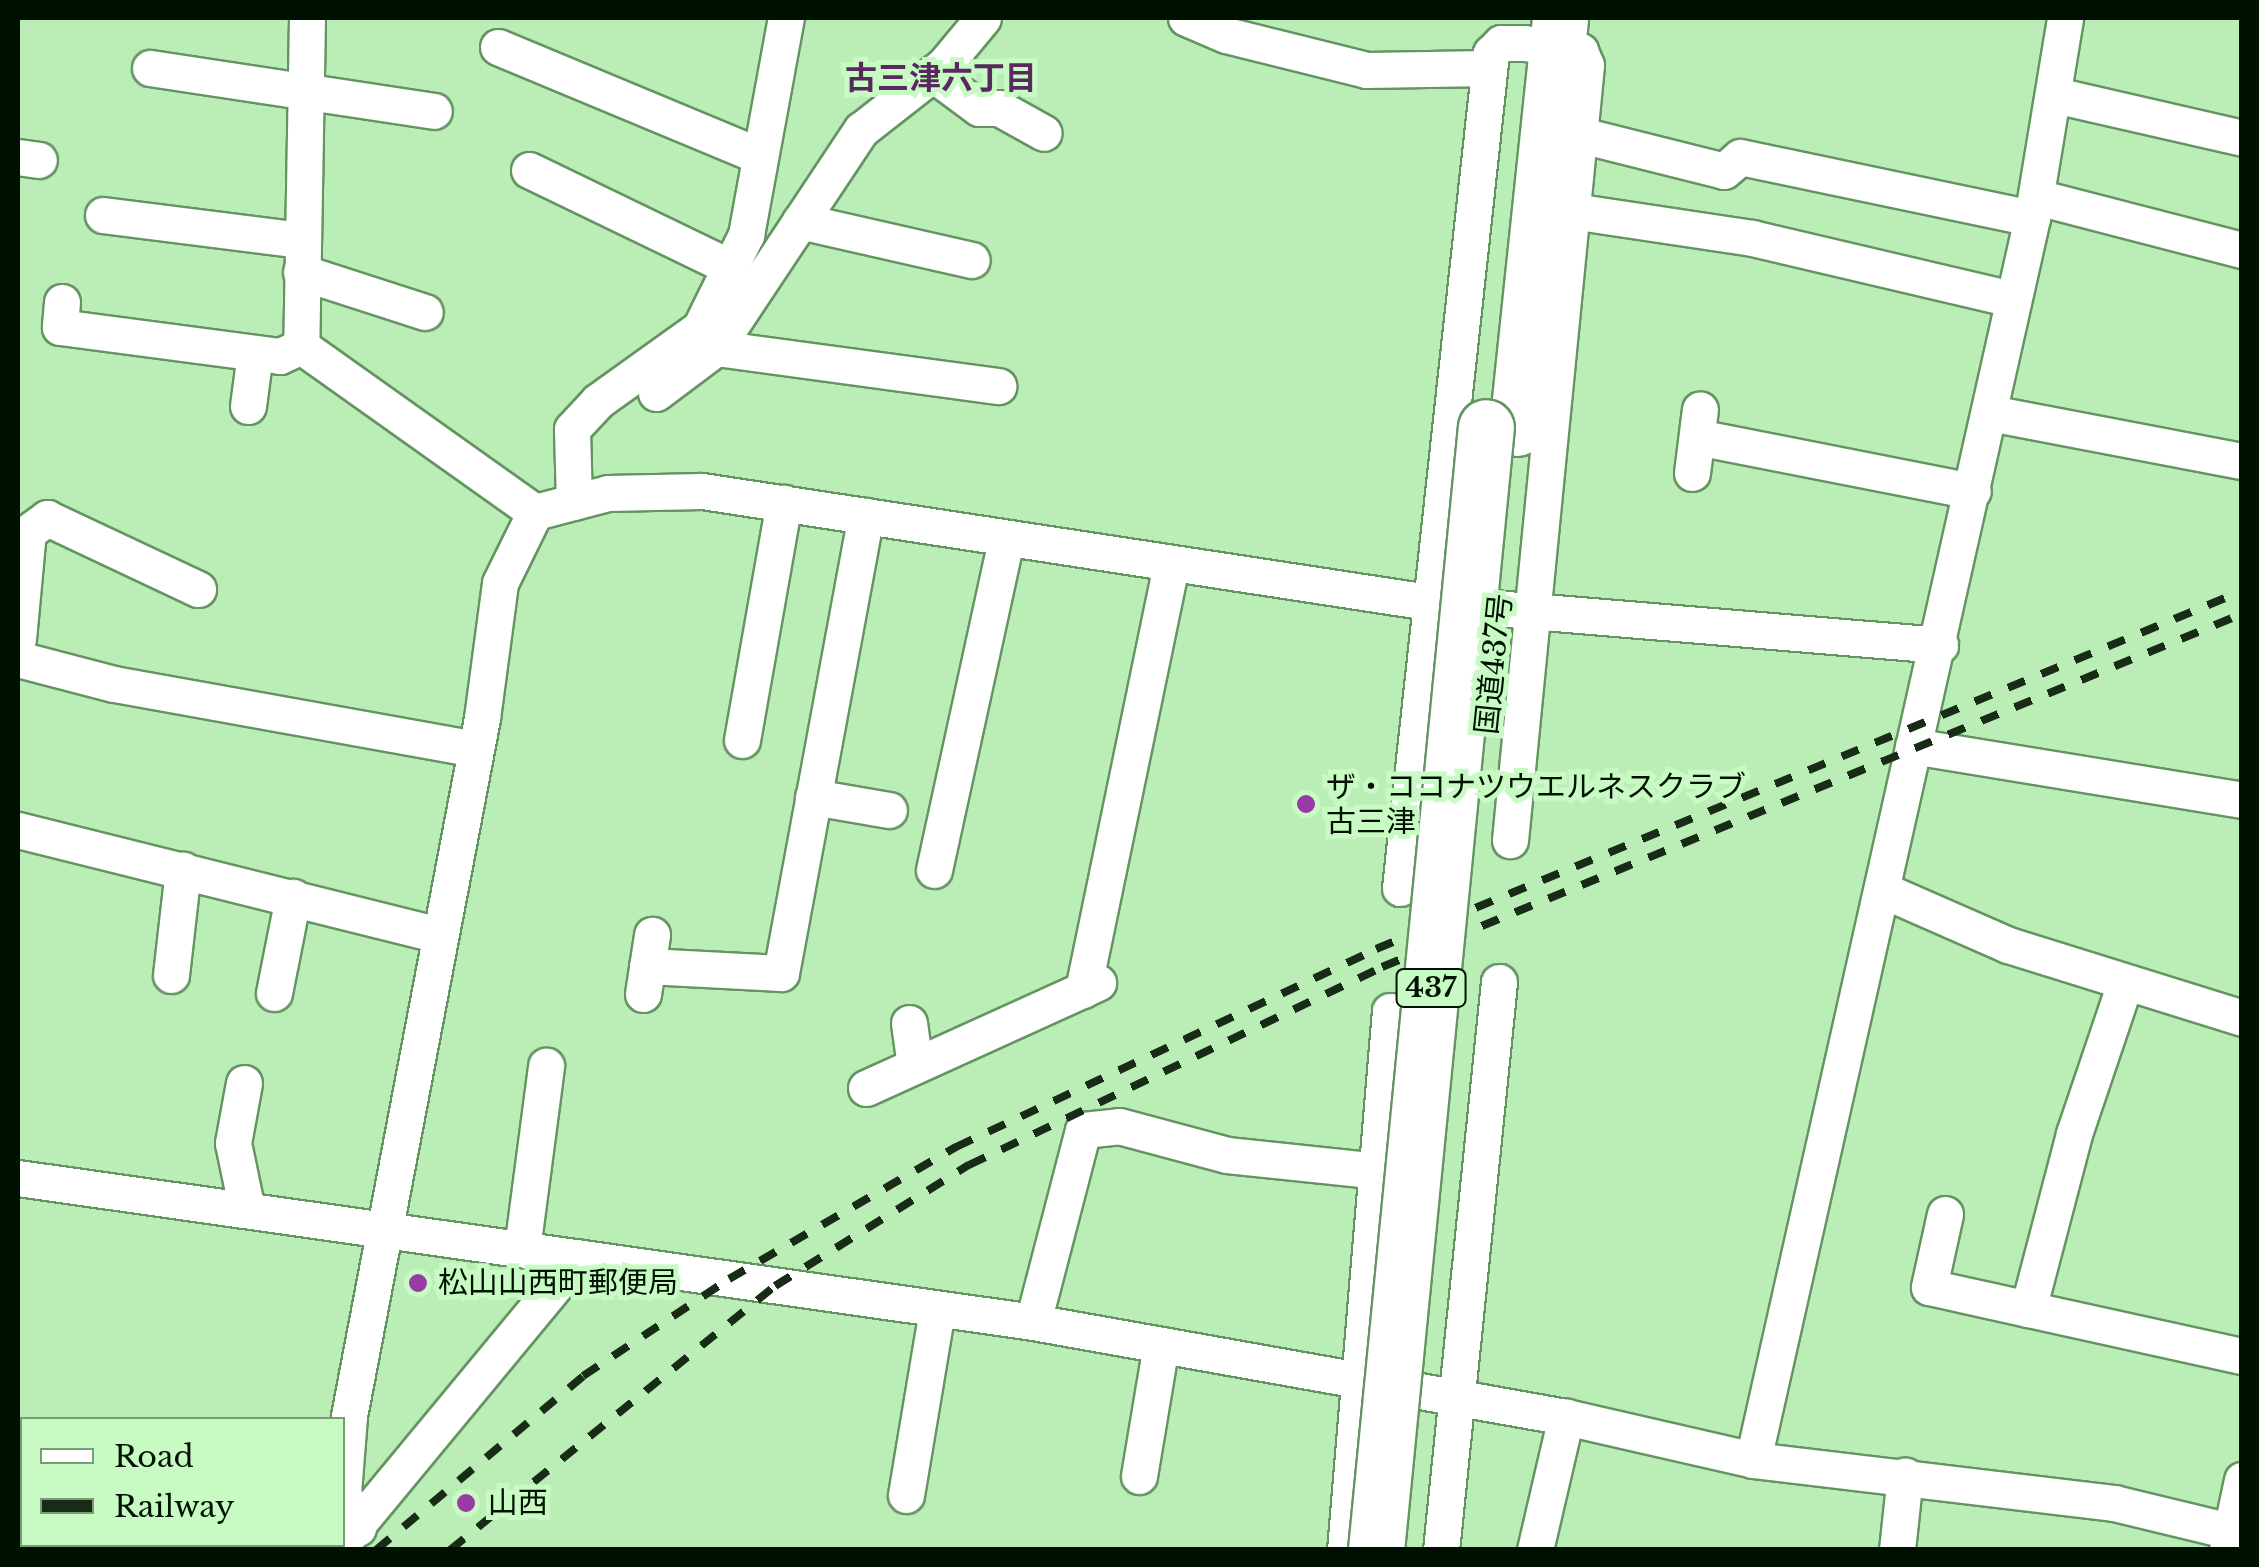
<!DOCTYPE html>
<meta charset="utf-8">
<style>
body{margin:0}
#map{position:relative;width:2259px;height:1567px;overflow:hidden;background:#bbeeb7;font-family:"Libre Baskerville","Noto Sans JP",serif}
div>[style]{position:absolute}
.roads{filter:drop-shadow(2px 0 #649461) drop-shadow(-2px 0 #649461) drop-shadow(0 2px #649461) drop-shadow(0 -2px #649461)}
.minor>*{height:35px;margin:-17.5px;padding:0 17.5px;transform-origin:17.5px;border-radius:17.5px;background:#fff}
.trunk>*{height:55px;margin:-27.5px;padding:0 27.5px;transform-origin:27.5px;border-radius:27.5px;background:#fff}
.rail>*{height:8px;margin-top:-4px;transform-origin:0;background:repeating-linear-gradient(90deg,#172b16 0 18px,transparent 0 36px)}
.bridges{filter:drop-shadow(2px 0 #649461) drop-shadow(-2px 0 #649461) drop-shadow(0 2px #649461) drop-shadow(0 -2px #649461)}
.trunk-bridge>*{height:55px;margin:-27.5px;padding:0 27.5px;transform-origin:27.5px;border-radius:27.5px;background:#fff}
.dots>*{width:28px;height:28px;translate:-50% -50%;box-sizing:border-box;border:5px solid #c8fbc4;border-radius:50%}
span{translate:-50% -50%;white-space:nowrap;text-align:center;line-height:1.15;-webkit-text-stroke:10px #c8fbc4;paint-order:stroke}
.shield-label span{padding:2px 8px;background:#c8fbc4;border:2px solid;border-radius:8px;-webkit-text-stroke-width:0}
.shield-label{font-size:28px;color:#011101;font-weight:700}
.street-label{font-size:30px;color:#011101}
.poi-label{font-size:30px;color:#011101}
.left{translate:0 -50%;text-align:left}
.neighbourhood-label{font-size:32px;color:#57295d;font-weight:700}
.frame{position:absolute;inset:0;border:20px solid #011101;pointer-events:none}
.legend{position:absolute;left:20px;top:1417px;width:325px;height:130px;box-sizing:border-box;background:#c8fbc4;border:2px solid #789d76;margin:0;padding:12px 18px;list-style:none;font-size:30px;color:#011101}
.legend li{display:flex;align-items:center;gap:20px;height:50px}
.legend b{width:50px;border:2px solid #789d76}
</style>
<div id="map">
<div class="roads">
<div class="minor">
<i style="left:307px;top:18px;width:328px;rotate:91deg"></i>
<i style="left:301px;top:346px;width:287px;rotate:35.4deg"></i>
<i style="left:1186px;top:18px;width:43px;rotate:23deg"></i>
<i style="left:1226px;top:35px;width:144px;rotate:14deg"></i>
<i style="left:1366px;top:70px;width:123px;rotate:-0.9deg"></i>
<i style="left:498px;top:47px;width:281px;rotate:22.6deg"></i>
<i style="left:150px;top:68px;width:287px;rotate:8.6deg"></i>
<i style="left:933px;top:74px;width:57px;rotate:36.5deg"></i>
<i style="left:979px;top:108px;width:20px"></i>
<i style="left:999px;top:108px;width:51px;rotate:29.1deg"></i>
<i style="left:2055px;top:95px;width:192px;rotate:12.9deg"></i>
<i style="left:1581px;top:135px;width:147px;rotate:14.1deg"></i>
<i style="left:1724px;top:171px;width:21px;rotate:-41deg"></i>
<i style="left:1740px;top:157px;width:298px;rotate:11.8deg"></i>
<i style="left:18px;top:157px;width:21px;rotate:8deg"></i>
<i style="left:529px;top:170px;width:223px;rotate:25.8deg"></i>
<i style="left:2037px;top:197px;width:212px;rotate:14.5deg"></i>
<i style="left:1572px;top:211px;width:182px;rotate:8.5deg"></i>
<i style="left:1752px;top:238px;width:268px;rotate:13.2deg"></i>
<i style="left:103px;top:215px;width:201px;rotate:7.2deg"></i>
<i style="left:800px;top:221px;width:176px;rotate:12.8deg"></i>
<i style="left:301px;top:272px;width:130px;rotate:17.9deg"></i>
<i style="left:62px;top:302px;width:25px;rotate:95deg"></i>
<i style="left:60px;top:327px;width:222px;rotate:7.5deg"></i>
<i style="left:280px;top:356px;width:23px;rotate:-25deg"></i>
<i style="left:716px;top:348px;width:285px;rotate:7.7deg"></i>
<i style="left:656px;top:393px;width:75px;rotate:-36.9deg"></i>
<i style="left:716px;top:348px;width:262px;rotate:-56.4deg"></i>
<i style="left:861px;top:130px;width:105px;rotate:-38.1deg"></i>
<i style="left:944px;top:65px;width:61px;rotate:-50.3deg"></i>
<i style="left:248px;top:406px;width:53px;rotate:-82.5deg"></i>
<i style="left:1990px;top:413px;width:257px;rotate:10.8deg"></i>
<i style="left:1697px;top:437px;width:281px;rotate:11.1deg"></i>
<i style="left:1692px;top:473px;width:64px;rotate:-82.9deg"></i>
<i style="left:574px;top:502px;width:73px;rotate:-91.6deg"></i>
<i style="left:572px;top:429px;width:38px;rotate:-47deg"></i>
<i style="left:598px;top:401px;width:125px;rotate:-35.6deg"></i>
<i style="left:700px;top:328px;width:104px;rotate:-63.7deg"></i>
<i style="left:746px;top:235px;width:221px;rotate:-79.6deg"></i>
<i style="left:18px;top:639px;width:107px;rotate:-84.7deg"></i>
<i style="left:28px;top:532px;width:24px;rotate:-36deg"></i>
<i style="left:47px;top:518px;width:167px;rotate:25.2deg"></i>
<i style="left:18px;top:659px;width:99px;rotate:14.6deg"></i>
<i style="left:114px;top:684px;width:367px;rotate:10.2deg"></i>
<i style="left:742px;top:740px;width:241px;rotate:-80deg"></i>
<i style="left:1913px;top:746px;width:333px;rotate:9.3deg"></i>
<i style="left:813px;top:797px;width:77px;rotate:9.7deg"></i>
<i style="left:18px;top:830px;width:431px;rotate:14deg"></i>
<i style="left:934px;top:870px;width:337px;rotate:-77.7deg"></i>
<i style="left:1400px;top:888px;width:840px;rotate:-83.78deg"></i>
<i style="left:1491px;top:53px;width:14px;rotate:-45deg"></i>
<i style="left:1501px;top:43px;width:23px"></i>
<i style="left:1524px;top:43px;width:57px;rotate:8.1deg"></i>
<i style="left:1580px;top:51px;width:15px;rotate:67deg"></i>
<i style="left:1586px;top:65px;width:779px;rotate:95.6deg"></i>
<i style="left:1885px;top:891px;width:134px;rotate:23.7deg"></i>
<i style="left:2008px;top:945px;width:245px;rotate:17.3deg"></i>
<i style="left:647px;top:966px;width:134px;rotate:3deg"></i>
<i style="left:781px;top:973px;width:465px;rotate:-79.5deg"></i>
<i style="left:171px;top:975px;width:106px;rotate:-83.5deg"></i>
<i style="left:2124px;top:986px;width:156px;rotate:108.7deg"></i>
<i style="left:2074px;top:1134px;width:181px;rotate:104.7deg"></i>
<i style="left:2028px;top:1309px;width:219px;rotate:12.4deg"></i>
<i style="left:1083px;top:990px;width:433px;rotate:-78.3deg"></i>
<i style="left:274px;top:993px;width:98px;rotate:-78.8deg"></i>
<i style="left:643px;top:994px;width:60px;rotate:-81.3deg"></i>
<i style="left:909px;top:1023px;width:43px;rotate:82.1deg"></i>
<i style="left:244px;top:1083px;width:61px;rotate:100.4deg"></i>
<i style="left:233px;top:1143px;width:68px;rotate:78.2deg"></i>
<i style="left:866px;top:1088px;width:255px;rotate:-24.4deg"></i>
<i style="left:18px;top:1178px;width:1025px;rotate:8.07deg"></i>
<i style="left:1033px;top:1322px;width:541px;rotate:10.11deg"></i>
<i style="left:1566px;top:1417px;width:192px;rotate:12.9deg"></i>
<i style="left:1753px;top:1460px;width:364px;rotate:6.8deg"></i>
<i style="left:2114px;top:1503px;width:132px;rotate:13.6deg"></i>
<i style="left:1945px;top:1214px;width:75px;rotate:102.4deg"></i>
<i style="left:1929px;top:1287px;width:101px;rotate:12.5deg"></i>
<i style="left:522px;top:1249px;width:185px;rotate:-82.5deg"></i>
<i style="left:1033px;top:1322px;width:198px;rotate:-75.4deg"></i>
<i style="left:1083px;top:1130px;width:36px;rotate:-6deg"></i>
<i style="left:1119px;top:1126px;width:112px;rotate:15deg"></i>
<i style="left:1227px;top:1155px;width:152px;rotate:6deg"></i>
<i style="left:1753px;top:1460px;width:1273px;rotate:-77.34deg"></i>
<i style="left:2032px;top:218px;width:203px;rotate:-80.6deg"></i>
<i style="left:1139px;top:1476px;width:133px;rotate:-80.5deg"></i>
<i style="left:906px;top:1495px;width:189px;rotate:-80.5deg"></i>
<i style="left:358px;top:1528px;width:38px;rotate:-113deg"></i>
<i style="left:343px;top:1493px;width:77px;rotate:-85.5deg"></i>
<i style="left:349px;top:1416px;width:711px;rotate:-79.21deg"></i>
<i style="left:482px;top:718px;width:136px;rotate:-82.4deg"></i>
<i style="left:500px;top:583px;width:79px;rotate:-63.8deg"></i>
<i style="left:535px;top:512px;width:75px;rotate:-14.6deg"></i>
<i style="left:608px;top:493px;width:94px;rotate:-1.2deg"></i>
<i style="left:702px;top:491px;width:742px;rotate:8.69deg"></i>
<i style="left:1435px;top:603px;width:507px;rotate:4.75deg"></i>
<i style="left:343px;top:1542px;width:369px;rotate:-50.4deg"></i>
<i style="left:1345px;top:1550px;width:541px;rotate:-85.23deg"></i>
<i style="left:1441px;top:1550px;width:571px;rotate:-84.17deg"></i>
<i style="left:1535px;top:1550px;width:137px;rotate:-76.9deg"></i>
<i style="left:1897px;top:1550px;width:75px;rotate:-83.9deg"></i>
<i style="left:2227px;top:1550px;width:72px;rotate:-77.9deg"></i>
</div>
<div class="trunk">
<i style="left:1517px;top:428px;width:412px;rotate:-84deg"></i>
</div>
</div>
<div class="rail">
<i style="left:376px;top:1550px;width:270px;rotate:-40deg"></i>
<i style="left:583px;top:1376px;width:175px;rotate:-33.6deg"></i>
<i style="left:729px;top:1279px;width:263px;rotate:-30.2deg"></i>
<i style="left:956px;top:1147px;width:464px;rotate:-25.2deg"></i>
<i style="left:1376px;top:949px;width:937px;rotate:-22.46deg"></i>
<i style="left:450px;top:1550px;width:419px;rotate:-39.1deg"></i>
<i style="left:775px;top:1286px;width:229px;rotate:-32deg"></i>
<i style="left:969px;top:1165px;width:458px;rotate:-25.6deg"></i>
<i style="left:1382px;top:967px;width:930px;rotate:-22.32deg"></i>
</div>
<div class="bridges">
<div class="trunk-bridge">
<i style="left:1376px;top:1550px;width:1128px;rotate:-84.41deg"></i>
</div>
</div>
<div class="dots">
<i style="left:1306px;top:804px;background:#983ba4"></i>
<i style="left:418px;top:1283px;background:#983ba4"></i>
<i style="left:466px;top:1503px;background:#983ba4"></i>
</div>
<div class="shield-label">
<span style="left:1431px;top:988px">437</span>
</div>
<div class="street-label">
<span style="left:1494px;top:664px;rotate:-84deg">国道437号</span>
</div>
<div class="poi-label">
<span class="left" style="left:1326px;top:804px">ザ・ココナツウエルネスクラブ<br>古三津</span>
<span class="left" style="left:438px;top:1283px">松山山西町郵便局</span>
<span class="left" style="left:488px;top:1503px">山西</span>
</div>
<div class="neighbourhood-label">
<span style="left:941px;top:78px">古三津六丁目</span>
</div>
<div class="frame"></div>
<ul class="legend">
<li><b style="height:12px;background:#fff"></b>Road</li>
<li><b style="height:12px;background:#172b16"></b>Railway</li>
</ul>
</div>
